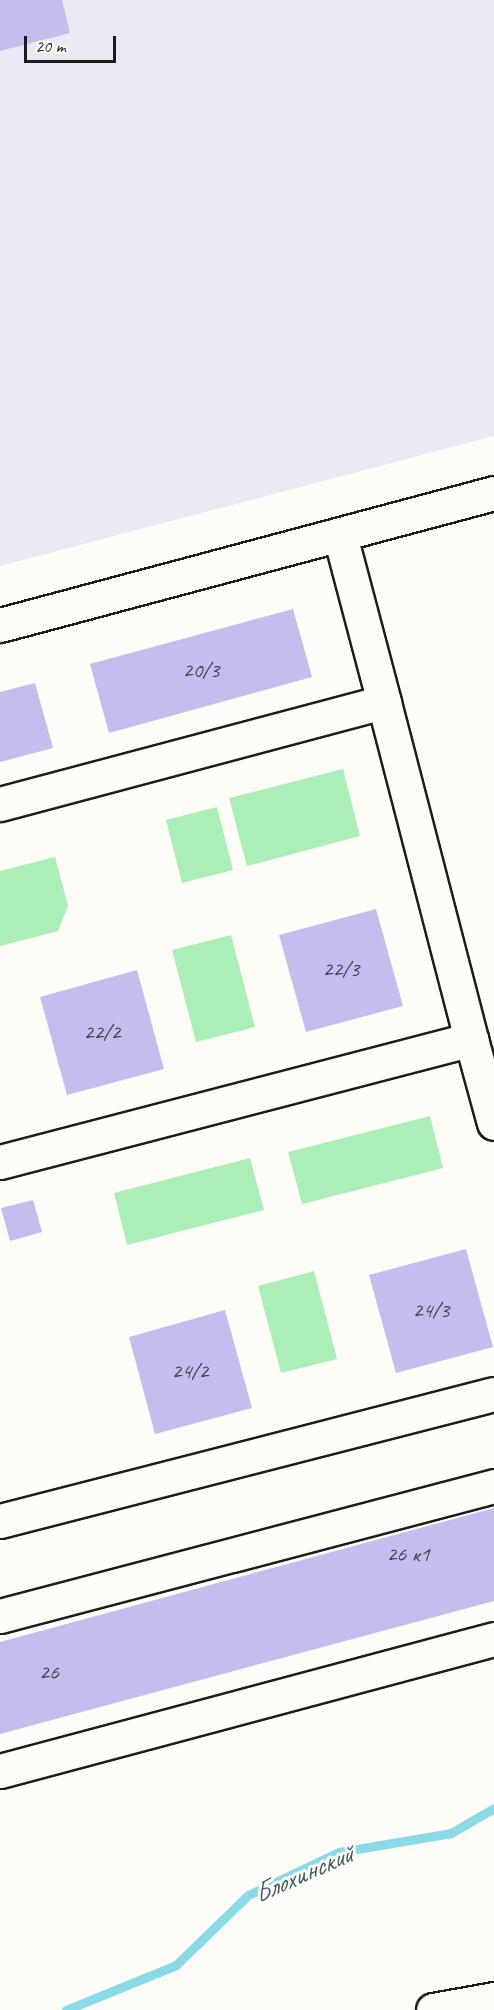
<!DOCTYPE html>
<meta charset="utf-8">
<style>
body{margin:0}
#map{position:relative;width:494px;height:2010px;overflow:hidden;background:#fdfcf7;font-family:Caveat,sans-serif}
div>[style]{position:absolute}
.built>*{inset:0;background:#ece9f5}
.green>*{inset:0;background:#abeeb7}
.stream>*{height:9px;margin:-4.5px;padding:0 4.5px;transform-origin:4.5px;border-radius:4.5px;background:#8bdae7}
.building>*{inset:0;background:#c6bdef}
.roads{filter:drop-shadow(2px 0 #1c1c1c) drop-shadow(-2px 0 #1c1c1c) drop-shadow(0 2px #1c1c1c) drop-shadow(0 -2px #1c1c1c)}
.minor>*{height:33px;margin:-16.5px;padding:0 16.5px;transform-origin:16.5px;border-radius:16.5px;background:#fdfcf7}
span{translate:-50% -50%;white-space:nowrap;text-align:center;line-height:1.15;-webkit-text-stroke:6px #fdfcf7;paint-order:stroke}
.number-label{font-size:22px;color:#464451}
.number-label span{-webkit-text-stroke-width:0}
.water-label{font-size:27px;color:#435e63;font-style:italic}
.scale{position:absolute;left:24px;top:36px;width:92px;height:27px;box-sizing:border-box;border:3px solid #1c1c1c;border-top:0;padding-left:8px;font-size:18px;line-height:21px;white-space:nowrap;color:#1c1c1c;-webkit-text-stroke:4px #fdfcf7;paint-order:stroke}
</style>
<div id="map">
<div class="built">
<i style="clip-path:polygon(0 0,494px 0,494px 436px,0 566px)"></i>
</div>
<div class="green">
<i style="clip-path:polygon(343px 769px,360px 836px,247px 866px,229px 798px)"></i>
<i style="clip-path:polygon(217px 807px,233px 870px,182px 883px,166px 820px)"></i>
<i style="clip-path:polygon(55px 857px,68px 906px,58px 931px,0 946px,0 871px)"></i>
<i style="clip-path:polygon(231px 935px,255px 1027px,196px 1042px,172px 950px)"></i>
<i style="clip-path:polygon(430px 1116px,443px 1168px,302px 1204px,288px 1152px)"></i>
<i style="clip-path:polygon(250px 1158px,264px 1210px,127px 1245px,114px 1193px)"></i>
<i style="clip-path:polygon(314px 1271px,337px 1359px,281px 1373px,258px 1286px)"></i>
</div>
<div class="stream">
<i style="left:66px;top:2010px;width:119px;rotate:-22.2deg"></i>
<i style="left:176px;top:1965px;width:100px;rotate:-44.2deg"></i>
<i style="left:248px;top:1895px;width:101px;rotate:-25.3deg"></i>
<i style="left:339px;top:1852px;width:114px;rotate:-9.6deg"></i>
<i style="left:451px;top:1833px;width:50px;rotate:-30.2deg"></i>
</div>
<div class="building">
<i style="clip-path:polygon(0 0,62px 0,70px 33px,0 51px)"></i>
<i style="clip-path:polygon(293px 609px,312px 677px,109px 733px,90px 664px)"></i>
<i style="clip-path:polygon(35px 683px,53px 748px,0 762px,0 692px)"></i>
<i style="clip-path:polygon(376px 909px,403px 1006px,306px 1032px,279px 935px)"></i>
<i style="clip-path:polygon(137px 970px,164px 1069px,67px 1095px,40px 997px)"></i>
<i style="clip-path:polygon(33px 1200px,42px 1232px,10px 1241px,1px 1208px)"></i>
<i style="clip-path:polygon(466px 1249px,493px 1347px,396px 1373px,369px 1275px)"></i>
<i style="clip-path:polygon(225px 1310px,252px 1408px,155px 1434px,129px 1337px)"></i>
<i style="clip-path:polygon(494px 1508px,494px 1601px,0 1734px,0 1642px)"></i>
</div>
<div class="roads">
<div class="minor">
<i style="left:0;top:625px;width:511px;rotate:-14.96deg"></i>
<i style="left:0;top:804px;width:397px;rotate:-14.9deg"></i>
<i style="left:384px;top:702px;width:172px;rotate:-104.8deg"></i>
<i style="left:471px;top:1039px;width:87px;rotate:74.7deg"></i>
<i style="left:0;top:1162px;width:487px;rotate:-14.6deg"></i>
<i style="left:471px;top:1039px;width:348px;rotate:-104.5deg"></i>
<i style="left:0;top:1521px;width:510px;rotate:-14.42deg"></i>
<i style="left:0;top:1616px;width:511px;rotate:-14.74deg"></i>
<i style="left:0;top:1771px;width:511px;rotate:-14.96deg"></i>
<i style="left:433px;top:2010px;width:62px;rotate:-10.2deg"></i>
</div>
</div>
<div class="number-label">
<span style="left:201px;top:671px">20/3</span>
<span style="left:341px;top:970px">22/3</span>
<span style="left:102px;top:1033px">22/2</span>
<span style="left:431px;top:1311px">24/3</span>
<span style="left:190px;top:1372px">24/2</span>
<span style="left:408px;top:1555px">26 к1</span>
<span style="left:49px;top:1673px">26</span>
</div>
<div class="water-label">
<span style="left:303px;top:1874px;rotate:-24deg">Блохинский</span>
</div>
<div class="scale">20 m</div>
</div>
